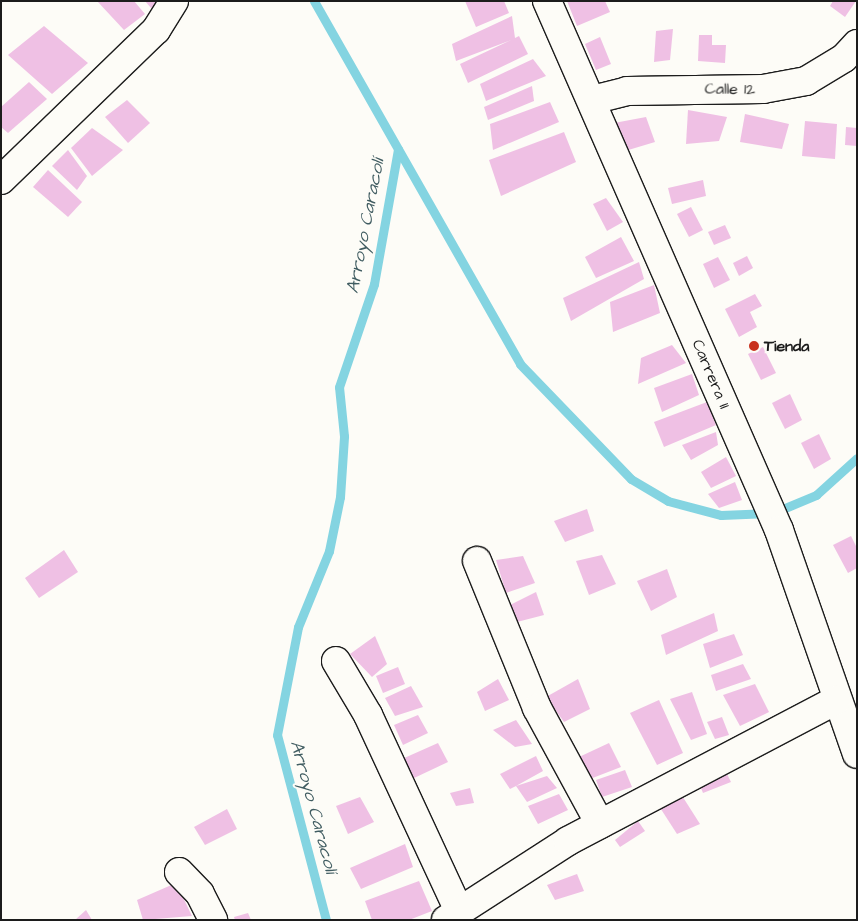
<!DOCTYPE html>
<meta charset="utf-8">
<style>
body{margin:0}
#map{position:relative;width:858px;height:921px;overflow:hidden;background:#fdfcf7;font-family:"Architects Daughter",sans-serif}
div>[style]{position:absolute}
.stream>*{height:9px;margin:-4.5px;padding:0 4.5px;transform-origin:4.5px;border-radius:4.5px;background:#84d4e1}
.building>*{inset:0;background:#efc0e4}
.roads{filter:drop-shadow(1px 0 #1c1c1c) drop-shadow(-1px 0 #1c1c1c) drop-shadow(0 1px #1c1c1c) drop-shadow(0 -1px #1c1c1c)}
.street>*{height:28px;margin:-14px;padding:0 14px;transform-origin:14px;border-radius:14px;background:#fdfcf7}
.dots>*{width:14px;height:14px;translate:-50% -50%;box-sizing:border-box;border:2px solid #fdfcf7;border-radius:50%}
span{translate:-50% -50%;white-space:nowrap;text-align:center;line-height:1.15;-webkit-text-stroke:4px #fdfcf7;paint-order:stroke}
.street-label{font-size:16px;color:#1c1c1c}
.poi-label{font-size:16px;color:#1c1c1c;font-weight:700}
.left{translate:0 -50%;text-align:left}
.water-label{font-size:18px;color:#405c61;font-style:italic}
.frame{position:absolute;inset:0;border:2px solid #1c1c1c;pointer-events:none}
</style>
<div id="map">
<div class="stream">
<i style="left:314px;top:1px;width:417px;rotate:60.4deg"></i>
<i style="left:520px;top:364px;width:160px;rotate:46deg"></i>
<i style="left:631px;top:479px;width:43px;rotate:30.7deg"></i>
<i style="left:668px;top:501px;width:55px;rotate:14.8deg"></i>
<i style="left:721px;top:515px;width:52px;rotate:-2.2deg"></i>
<i style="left:773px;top:513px;width:47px;rotate:-22.7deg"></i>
<i style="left:816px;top:495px;width:55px;rotate:-42.1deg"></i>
<i style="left:326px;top:920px;width:191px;rotate:-104.8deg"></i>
<i style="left:277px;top:735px;width:110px;rotate:-79deg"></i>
<i style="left:298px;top:627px;width:82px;rotate:-67.8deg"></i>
<i style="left:329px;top:551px;width:55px;rotate:-78.5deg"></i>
<i style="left:340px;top:497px;width:61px;rotate:-86.2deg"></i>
<i style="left:344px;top:436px;width:49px;rotate:-95.8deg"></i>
<i style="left:339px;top:387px;width:109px;rotate:-71.2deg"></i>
<i style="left:374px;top:284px;width:137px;rotate:-79.9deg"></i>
</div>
<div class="building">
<i style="clip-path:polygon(97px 1px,134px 1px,145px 14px,124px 30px)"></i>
<i style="clip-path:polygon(145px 1px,161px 1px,151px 8px)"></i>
<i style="clip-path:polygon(465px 1px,504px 1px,509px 13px,476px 27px)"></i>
<i style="clip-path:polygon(567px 1px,605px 1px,610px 12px,577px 26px)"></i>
<i style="clip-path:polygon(833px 1px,856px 1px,845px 17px,830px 6px)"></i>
<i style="clip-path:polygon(512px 16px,515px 38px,519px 36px,528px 54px,468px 83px,460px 64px,511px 40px,456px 61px,452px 44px)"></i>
<i style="clip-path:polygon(44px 26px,88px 63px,52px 94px,8px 55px)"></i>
<i style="clip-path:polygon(673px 29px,670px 60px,654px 62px,656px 31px)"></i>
<i style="clip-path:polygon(699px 35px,712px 35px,712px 45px,726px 45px,725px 63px,698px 61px)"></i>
<i style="clip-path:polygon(600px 37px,611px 64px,596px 70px,585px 44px)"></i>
<i style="clip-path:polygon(533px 59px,546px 76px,486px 101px,480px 84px)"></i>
<i style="clip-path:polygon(29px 82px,47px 99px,8px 133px,1px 127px,1px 107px)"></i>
<i style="clip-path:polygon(532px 86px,534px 101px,488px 120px,484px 107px)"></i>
<i style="clip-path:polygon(127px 100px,150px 123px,128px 143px,105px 117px)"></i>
<i style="clip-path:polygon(550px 102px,559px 122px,493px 150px,490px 124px)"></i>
<i style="clip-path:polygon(688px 110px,727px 117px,719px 141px,686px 144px)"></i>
<i style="clip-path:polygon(745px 114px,789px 124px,782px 149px,740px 142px)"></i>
<i style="clip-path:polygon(646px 117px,655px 142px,625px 151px,614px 123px)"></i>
<i style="clip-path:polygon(805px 121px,837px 124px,835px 159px,802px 156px)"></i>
<i style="clip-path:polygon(846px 127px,857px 128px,857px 146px,845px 145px)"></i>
<i style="clip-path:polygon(92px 128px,123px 150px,92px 176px,71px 148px)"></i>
<i style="clip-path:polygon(564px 132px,576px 162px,501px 196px,489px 160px)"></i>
<i style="clip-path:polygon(68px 150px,87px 176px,77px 190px,52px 166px)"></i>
<i style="clip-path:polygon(48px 170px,82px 202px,68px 217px,33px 187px)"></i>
<i style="clip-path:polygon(703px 180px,706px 196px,672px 204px,668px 188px)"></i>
<i style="clip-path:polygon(606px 198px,623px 222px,607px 231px,593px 204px)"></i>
<i style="clip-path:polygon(691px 207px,703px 230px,689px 237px,677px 214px)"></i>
<i style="clip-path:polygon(725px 225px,731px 238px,714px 245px,708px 232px)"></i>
<i style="clip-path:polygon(621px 237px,634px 261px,596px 278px,585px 257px)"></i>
<i style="clip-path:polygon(747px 256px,753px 268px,739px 276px,733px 263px)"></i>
<i style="clip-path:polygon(718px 257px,730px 280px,714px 288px,703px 264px)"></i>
<i style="clip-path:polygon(639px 262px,644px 279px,571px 321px,563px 298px)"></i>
<i style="clip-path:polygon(654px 285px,660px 313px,613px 332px,610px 302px)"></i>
<i style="clip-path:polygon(755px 294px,762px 306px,750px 312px,757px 327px,739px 337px,725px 309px)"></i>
<i style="clip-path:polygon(672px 345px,686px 363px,638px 384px,641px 358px)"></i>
<i style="clip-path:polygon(763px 347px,776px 373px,761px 380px,748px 354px)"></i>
<i style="clip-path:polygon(692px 374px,699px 395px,662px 412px,654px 388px)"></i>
<i style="clip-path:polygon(790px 394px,802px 420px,785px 429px,772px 403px)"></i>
<i style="clip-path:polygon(707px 402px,716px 425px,664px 447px,654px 422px)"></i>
<i style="clip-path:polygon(716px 432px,718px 445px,691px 460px,682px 445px)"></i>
<i style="clip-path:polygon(819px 434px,831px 459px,814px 469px,801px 443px)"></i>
<i style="clip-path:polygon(726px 457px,736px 476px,711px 488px,701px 472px)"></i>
<i style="clip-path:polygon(735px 482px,742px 500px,719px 508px,708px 494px)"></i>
<i style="clip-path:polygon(587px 509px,594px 531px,565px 542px,554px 521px)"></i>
<i style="clip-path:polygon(851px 536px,857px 548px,857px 568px,848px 573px,833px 545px)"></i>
<i style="clip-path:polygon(64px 550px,78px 572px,39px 598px,25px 578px)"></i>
<i style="clip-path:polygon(602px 555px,616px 584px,589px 595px,576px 561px)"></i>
<i style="clip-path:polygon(523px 556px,535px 583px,506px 593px,496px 560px)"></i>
<i style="clip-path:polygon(667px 569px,677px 597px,651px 611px,637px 581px)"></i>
<i style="clip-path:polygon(536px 592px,544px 615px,517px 622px,510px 605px)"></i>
<i style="clip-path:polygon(714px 613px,718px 631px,666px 655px,661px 635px)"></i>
<i style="clip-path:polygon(734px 634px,743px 655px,710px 668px,703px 644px)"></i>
<i style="clip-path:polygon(375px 636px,387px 664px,372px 677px,350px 654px)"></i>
<i style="clip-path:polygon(743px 664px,751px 679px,716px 691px,711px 675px)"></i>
<i style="clip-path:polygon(398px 667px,405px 684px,383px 693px,376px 676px)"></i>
<i style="clip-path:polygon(498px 679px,509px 700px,485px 711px,477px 692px)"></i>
<i style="clip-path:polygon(578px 679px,590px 709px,564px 722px,546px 697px)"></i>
<i style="clip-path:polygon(755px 684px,769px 712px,740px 726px,723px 695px)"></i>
<i style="clip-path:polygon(411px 686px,423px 707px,395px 716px,385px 698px)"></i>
<i style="clip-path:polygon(692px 692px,707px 734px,691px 740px,670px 699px)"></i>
<i style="clip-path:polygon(659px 700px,683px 753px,657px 765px,630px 713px)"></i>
<i style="clip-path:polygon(418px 715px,428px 733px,403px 745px,394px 725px)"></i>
<i style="clip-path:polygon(722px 717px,729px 735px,715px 739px,707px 722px)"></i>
<i style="clip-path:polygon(516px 720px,532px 744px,515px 747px,493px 730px)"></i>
<i style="clip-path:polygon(438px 743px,448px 762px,412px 779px,402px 759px)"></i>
<i style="clip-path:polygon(609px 743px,621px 767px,590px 779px,579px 757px)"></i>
<i style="clip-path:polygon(536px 756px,543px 771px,516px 786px,547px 776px,557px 788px,527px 802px,516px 786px,510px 789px,500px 774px)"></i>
<i style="clip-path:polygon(722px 764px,731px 782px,703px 793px,697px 778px)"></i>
<i style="clip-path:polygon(625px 770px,632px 787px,602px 797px,596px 780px)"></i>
<i style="clip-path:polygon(470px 788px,474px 803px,456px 806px,450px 793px)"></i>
<i style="clip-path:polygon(679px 791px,700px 824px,677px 834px,657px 803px)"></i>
<i style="clip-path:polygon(559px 794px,568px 810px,538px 824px,528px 806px)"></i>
<i style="clip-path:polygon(360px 797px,374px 822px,348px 834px,336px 806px)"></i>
<i style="clip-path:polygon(227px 809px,237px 829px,205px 845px,194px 827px)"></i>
<i style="clip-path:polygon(638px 821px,645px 831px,620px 847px,615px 840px)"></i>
<i style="clip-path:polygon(405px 844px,413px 867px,361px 889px,350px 868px)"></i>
<i style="clip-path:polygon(577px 874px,584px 891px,555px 900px,547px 885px)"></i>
<i style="clip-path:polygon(419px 881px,432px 911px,409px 920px,372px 920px,365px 901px)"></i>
<i style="clip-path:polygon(176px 883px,192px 916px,143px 920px,137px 900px)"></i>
<i style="clip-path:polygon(86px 910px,92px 920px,75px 920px)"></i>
<i style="clip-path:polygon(248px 913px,251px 920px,235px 920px,234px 917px)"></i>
</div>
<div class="roads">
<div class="street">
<i style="left:547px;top:1px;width:578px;rotate:66.32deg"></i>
<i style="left:779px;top:530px;width:237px;rotate:70.8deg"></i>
<i style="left:592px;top:100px;width:36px;rotate:-14deg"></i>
<i style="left:627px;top:91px;width:136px;rotate:-0.8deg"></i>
<i style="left:763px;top:89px;width:44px;rotate:-10.5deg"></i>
<i style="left:806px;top:81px;width:44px;rotate:-31.2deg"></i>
<i style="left:844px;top:58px;width:19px;rotate:-47deg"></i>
<i style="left:1px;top:180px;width:216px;rotate:-44.1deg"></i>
<i style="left:156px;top:30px;width:34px;rotate:-58deg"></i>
<i style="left:477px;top:561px;width:159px;rotate:67.8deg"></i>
<i style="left:537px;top:708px;width:132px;rotate:61.5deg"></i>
<i style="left:336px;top:661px;width:63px;rotate:59.3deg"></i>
<i style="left:368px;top:715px;width:216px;rotate:65.1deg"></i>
<i style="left:179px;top:872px;width:30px;rotate:46deg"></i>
<i style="left:200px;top:894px;width:29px;rotate:63deg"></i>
<i style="left:446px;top:920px;width:145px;rotate:-32.9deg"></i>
<i style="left:568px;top:841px;width:303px;rotate:-27.7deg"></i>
</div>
</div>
<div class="dots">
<i style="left:754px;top:346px;background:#c8321e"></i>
</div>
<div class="street-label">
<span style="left:730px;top:89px;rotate:1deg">Calle 12</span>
<span style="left:711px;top:374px;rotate:67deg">Carrera 11</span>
</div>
<div class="poi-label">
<span class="left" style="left:764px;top:346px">Tienda</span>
</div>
<div class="water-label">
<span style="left:366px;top:226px;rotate:-79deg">Arroyo Caracolí</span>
<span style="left:313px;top:807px;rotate:75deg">Arroyo Caracolí</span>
</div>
<div class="frame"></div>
</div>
